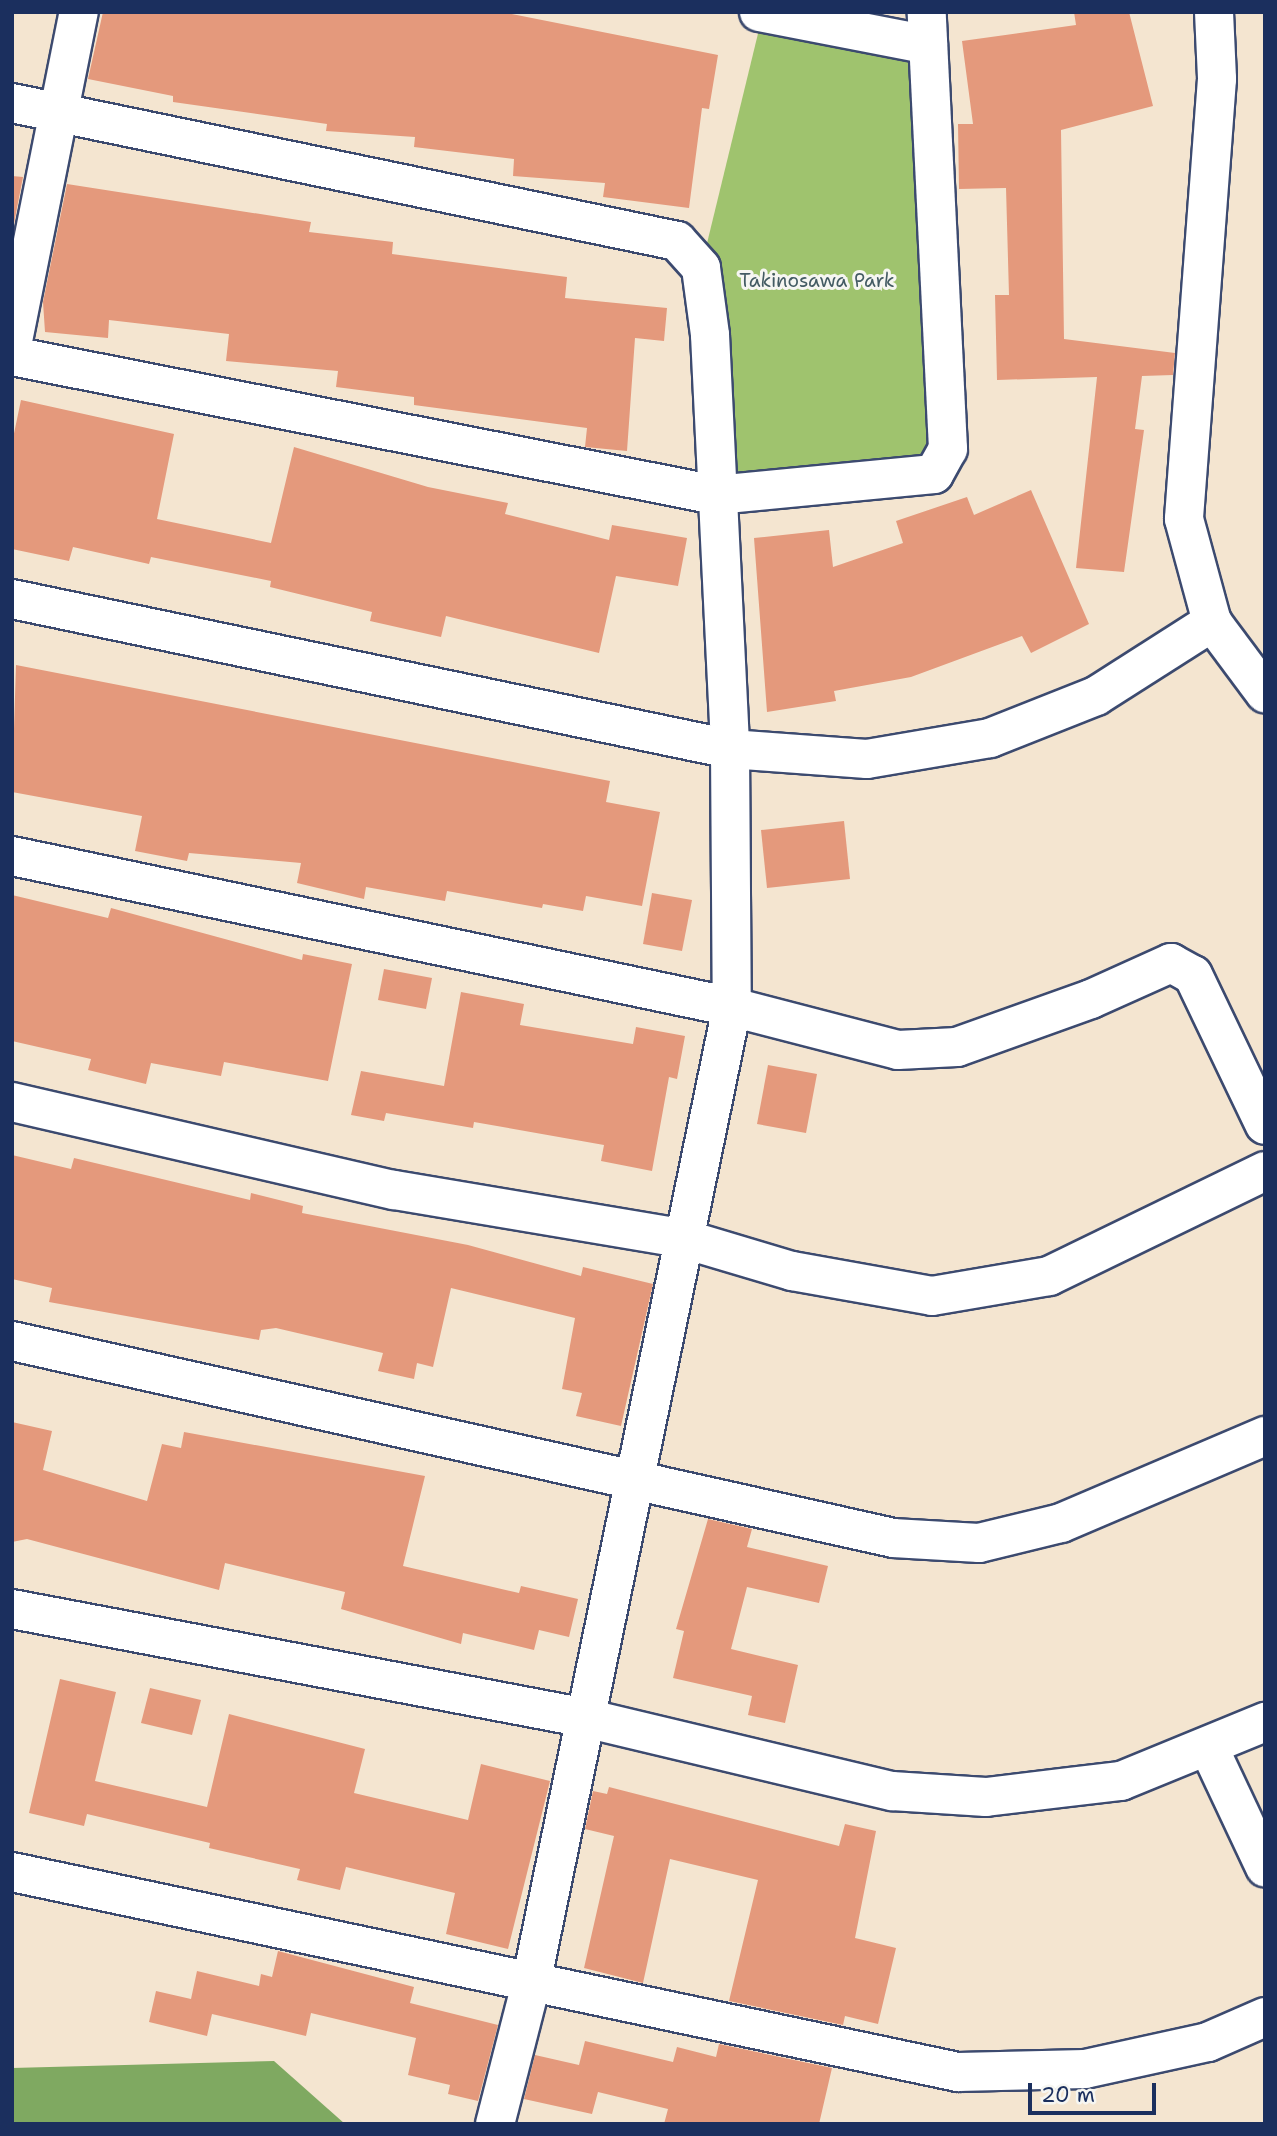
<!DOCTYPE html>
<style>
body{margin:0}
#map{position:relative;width:1277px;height:2136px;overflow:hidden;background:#f4e5d0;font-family:"Shantell Sans",sans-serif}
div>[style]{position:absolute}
.green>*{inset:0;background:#9fc36e}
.forest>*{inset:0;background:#7fa961}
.building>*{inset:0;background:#e4997c}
.roads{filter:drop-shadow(2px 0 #3c4a6f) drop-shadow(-2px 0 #3c4a6f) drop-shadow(0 2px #3c4a6f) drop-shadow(0 -2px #3c4a6f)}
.minor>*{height:38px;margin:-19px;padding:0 19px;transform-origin:19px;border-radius:19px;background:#fff}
span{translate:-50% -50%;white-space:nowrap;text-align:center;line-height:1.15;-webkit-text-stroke:6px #f6f6f2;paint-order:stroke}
.park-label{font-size:19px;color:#435b63}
.frame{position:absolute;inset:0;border:14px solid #1b2f5e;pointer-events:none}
.scale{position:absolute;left:1028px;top:2083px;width:128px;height:32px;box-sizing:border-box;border:4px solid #1b2f5e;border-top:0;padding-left:9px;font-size:21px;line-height:24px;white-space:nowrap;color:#1b2f5e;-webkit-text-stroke:5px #f6f6f2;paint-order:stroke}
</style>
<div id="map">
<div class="green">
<i style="clip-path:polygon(763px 13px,928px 45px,934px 474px,716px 495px,701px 268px)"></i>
</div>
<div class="forest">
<i style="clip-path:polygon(274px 2061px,345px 2124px,12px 2124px,12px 2068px)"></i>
</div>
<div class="building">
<i style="clip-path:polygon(103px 12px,502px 12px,718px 55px,709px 109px,702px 108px,689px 208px,603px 197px,605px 183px,513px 176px,514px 159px,414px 147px,415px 137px,326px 131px,327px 124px,173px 102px,173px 96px,88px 79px)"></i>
<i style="clip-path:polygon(1074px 12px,1129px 12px,1153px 106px,1061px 130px,1064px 339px,1175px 353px,1173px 375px,1142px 376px,1135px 429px,1144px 430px,1124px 572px,1076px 568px,1097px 377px,997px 380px,995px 295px,1009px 295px,1006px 188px,959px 189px,958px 124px,973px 124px,962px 41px,1076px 25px)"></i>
<i style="clip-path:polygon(12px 176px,23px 177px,12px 234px)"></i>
<i style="clip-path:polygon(67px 184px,311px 222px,309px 232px,393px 242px,392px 254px,567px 277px,565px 298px,667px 308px,664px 341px,635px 338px,627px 451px,585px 447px,587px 428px,414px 405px,414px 397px,336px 387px,338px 371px,226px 361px,229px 334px,109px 320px,108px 338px,45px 332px,43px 302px)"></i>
<i style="clip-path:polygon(21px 400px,174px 434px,157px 519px,271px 543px,294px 447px,428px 487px,508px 503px,505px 514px,609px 540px,612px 525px,687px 538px,678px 586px,616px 576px,599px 653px,446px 616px,441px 637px,370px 621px,372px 612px,270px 587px,271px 581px,151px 557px,149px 564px,73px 547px,69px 561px,12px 549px,12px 443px)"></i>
<i style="clip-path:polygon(1031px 490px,1089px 624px,1031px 653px,1022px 636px,911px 677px,834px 691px,836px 701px,767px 712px,754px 538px,829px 530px,833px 567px,903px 543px,896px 521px,967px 497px,974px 515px)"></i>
<i style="clip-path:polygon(16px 665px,610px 781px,606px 802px,660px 812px,642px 906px,586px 896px,583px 911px,543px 904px,542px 908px,447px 891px,445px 901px,366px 887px,364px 899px,297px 883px,301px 863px,189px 853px,187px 861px,135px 851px,142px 816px,12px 792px)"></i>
<i style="clip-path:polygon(844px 821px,850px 879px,767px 888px,761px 830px)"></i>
<i style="clip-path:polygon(652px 893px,692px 900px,682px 951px,643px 944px)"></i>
<i style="clip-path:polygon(12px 895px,108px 918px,111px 908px,302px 960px,303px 954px,352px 964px,328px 1081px,224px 1062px,221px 1076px,151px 1063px,146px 1084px,88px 1070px,91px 1059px,12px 1041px)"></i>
<i style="clip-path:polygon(384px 969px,432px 978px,426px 1009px,378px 1000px)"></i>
<i style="clip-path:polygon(461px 992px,524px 1004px,520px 1025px,633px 1044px,636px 1027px,685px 1036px,677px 1079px,669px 1077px,652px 1171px,601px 1161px,604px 1145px,474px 1122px,473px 1128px,386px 1113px,384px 1121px,351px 1115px,361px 1071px,444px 1086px)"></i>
<i style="clip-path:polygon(768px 1065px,817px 1074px,806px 1133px,757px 1124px)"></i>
<i style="clip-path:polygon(12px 1155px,71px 1169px,74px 1158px,250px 1200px,251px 1193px,303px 1206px,302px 1213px,468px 1245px,581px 1276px,583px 1267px,653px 1284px,621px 1426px,576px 1416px,582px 1393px,562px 1389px,575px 1318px,451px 1288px,433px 1367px,417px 1363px,414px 1379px,378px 1371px,383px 1353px,276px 1328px,261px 1330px,259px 1340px,49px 1302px,52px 1288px,12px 1279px)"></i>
<i style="clip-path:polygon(12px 1422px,52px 1431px,43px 1470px,147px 1501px,162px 1444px,181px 1448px,184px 1432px,425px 1476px,403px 1566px,519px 1593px,521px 1586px,578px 1599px,569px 1637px,539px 1630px,534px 1650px,463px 1633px,461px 1644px,341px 1609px,345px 1592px,225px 1563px,219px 1590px,27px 1539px,12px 1542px)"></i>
<i style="clip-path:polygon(708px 1519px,752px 1529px,747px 1547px,828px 1566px,819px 1603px,747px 1587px,731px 1649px,798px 1665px,785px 1723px,748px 1715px,752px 1696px,673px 1678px,684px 1631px,676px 1629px)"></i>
<i style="clip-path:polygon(60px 1679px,116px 1692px,95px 1781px,207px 1807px,229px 1714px,365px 1749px,354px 1793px,468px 1820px,481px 1764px,550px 1781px,508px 1949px,446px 1934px,455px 1893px,346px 1867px,340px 1890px,297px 1880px,300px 1869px,209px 1848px,210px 1843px,87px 1814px,84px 1826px,29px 1813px)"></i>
<i style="clip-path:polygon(150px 1688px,201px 1700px,192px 1735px,141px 1723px)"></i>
<i style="clip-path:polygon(609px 1787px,839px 1846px,845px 1824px,876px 1831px,855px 1938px,896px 1948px,878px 2024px,845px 2016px,843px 2025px,729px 2001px,758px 1880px,670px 1859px,643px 1983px,584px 1968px,614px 1836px,585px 1829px,593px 1791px,607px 1794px)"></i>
<i style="clip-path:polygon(278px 1951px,414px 1987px,410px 2003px,498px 2025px,478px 2101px,448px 2094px,450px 2085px,408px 2075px,416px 2038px,311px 2013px,306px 2036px,212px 2014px,207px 2036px,149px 2022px,156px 1991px,191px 1999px,197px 1971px,259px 1986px,261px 1974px,272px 1977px)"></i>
<i style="clip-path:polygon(585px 2041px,673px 2062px,677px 2047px,716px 2057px,719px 2044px,832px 2068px,819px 2124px,664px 2124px,668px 2109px,598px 2092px,592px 2114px,524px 2099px,535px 2055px,579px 2065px)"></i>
</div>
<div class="roads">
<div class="minor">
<i style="left:759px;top:12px;width:172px;rotate:11deg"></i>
<i style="left:1214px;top:12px;width:67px;rotate:87.4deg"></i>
<i style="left:1217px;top:79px;width:441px;rotate:94.3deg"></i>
<i style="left:1184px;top:519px;width:107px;rotate:74.8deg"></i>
<i style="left:1212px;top:622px;width:89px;rotate:53.3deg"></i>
<i style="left:12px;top:103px;width:679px;rotate:11.72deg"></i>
<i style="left:677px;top:241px;width:36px;rotate:48deg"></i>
<i style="left:701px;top:268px;width:68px;rotate:82.3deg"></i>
<i style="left:710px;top:335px;width:414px;rotate:87.2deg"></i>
<i style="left:730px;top:749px;width:258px;rotate:89.6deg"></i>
<i style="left:732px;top:1007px;width:997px;rotate:101.63deg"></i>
<i style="left:531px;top:1984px;width:145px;rotate:104.4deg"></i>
<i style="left:12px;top:346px;width:341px;rotate:-78.7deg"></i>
<i style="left:12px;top:356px;width:718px;rotate:11.17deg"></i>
<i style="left:716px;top:495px;width:219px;rotate:-5.5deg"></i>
<i style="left:934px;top:474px;width:29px;rotate:-61deg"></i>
<i style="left:948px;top:449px;width:438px;rotate:-92.8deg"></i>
<i style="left:12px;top:599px;width:734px;rotate:11.8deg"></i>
<i style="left:730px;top:749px;width:137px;rotate:4.2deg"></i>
<i style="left:867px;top:759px;width:125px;rotate:-9.7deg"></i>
<i style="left:990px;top:738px;width:114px;rotate:-21.6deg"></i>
<i style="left:1096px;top:696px;width:138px;rotate:-32.5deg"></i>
<i style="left:12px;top:856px;width:736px;rotate:11.84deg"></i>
<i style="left:732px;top:1007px;width:171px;rotate:14.5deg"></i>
<i style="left:898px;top:1050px;width:59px;rotate:-2.9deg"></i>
<i style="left:957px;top:1047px;width:142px;rotate:-19.7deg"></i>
<i style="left:1091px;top:999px;width:88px;rotate:-24.2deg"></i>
<i style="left:1171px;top:963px;width:25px;rotate:29deg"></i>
<i style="left:1193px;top:975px;width:166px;rotate:64.4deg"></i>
<i style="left:12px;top:1102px;width:392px;rotate:13deg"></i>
<i style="left:394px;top:1190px;width:291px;rotate:9.5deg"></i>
<i style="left:681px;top:1238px;width:116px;rotate:16.6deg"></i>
<i style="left:792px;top:1271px;width:142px;rotate:10.1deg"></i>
<i style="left:932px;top:1296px;width:119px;rotate:-9.7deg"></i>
<i style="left:1049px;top:1276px;width:240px;rotate:-25.9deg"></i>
<i style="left:12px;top:1341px;width:903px;rotate:12.6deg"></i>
<i style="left:893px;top:1538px;width:86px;rotate:3.3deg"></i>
<i style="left:979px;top:1543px;width:84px;rotate:-13.7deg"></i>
<i style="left:1061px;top:1523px;width:222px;rotate:-23.1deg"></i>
<i style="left:12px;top:1609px;width:579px;rotate:10.75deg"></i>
<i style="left:581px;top:1717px;width:320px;rotate:13.4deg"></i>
<i style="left:892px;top:1791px;width:94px;rotate:3.7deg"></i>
<i style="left:986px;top:1797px;width:136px;rotate:-6.8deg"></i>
<i style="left:1121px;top:1781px;width:156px;rotate:-22.3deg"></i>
<i style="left:1209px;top:1748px;width:132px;rotate:64.8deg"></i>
<i style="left:12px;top:1872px;width:967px;rotate:11.94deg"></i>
<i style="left:958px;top:2072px;width:127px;rotate:-1.4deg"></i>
<i style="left:1085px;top:2069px;width:126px;rotate:-12.4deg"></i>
<i style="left:1208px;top:2042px;width:62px;rotate:-23.7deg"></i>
</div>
</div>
<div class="park-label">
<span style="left:817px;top:281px">Takinosawa Park</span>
</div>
<div class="frame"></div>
<div class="scale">20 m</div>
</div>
